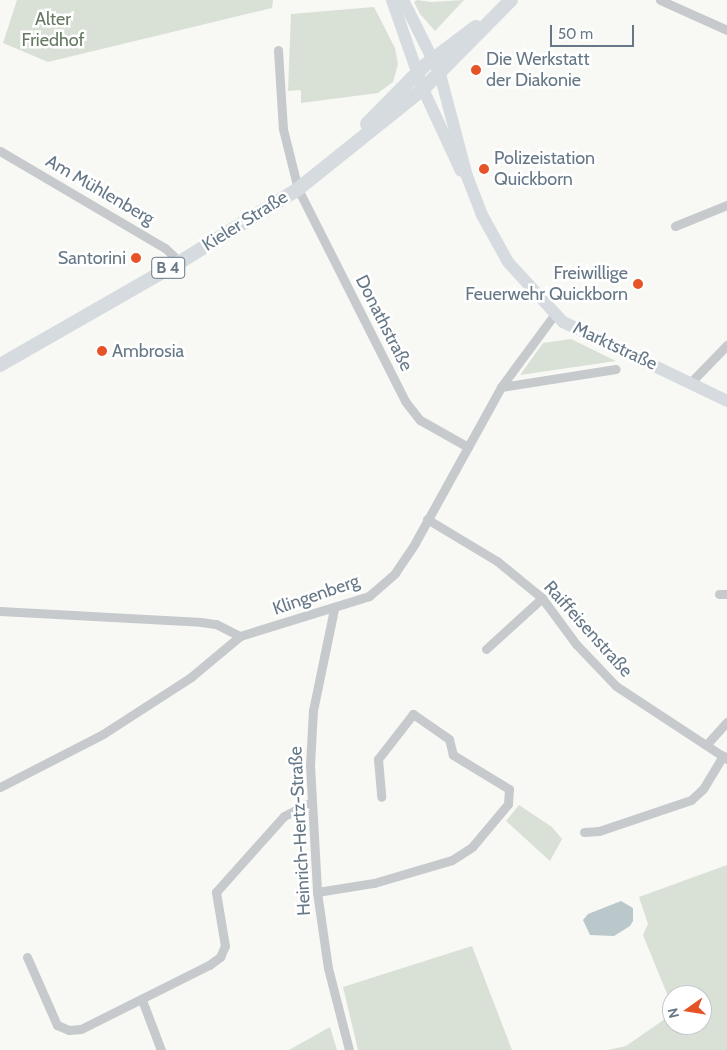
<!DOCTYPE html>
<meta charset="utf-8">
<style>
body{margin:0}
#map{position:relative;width:727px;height:1050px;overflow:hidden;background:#f8f8f5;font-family:Cabin,sans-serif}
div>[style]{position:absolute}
.green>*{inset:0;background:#d9e0d6}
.water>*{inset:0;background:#bbc8cb}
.minor>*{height:9px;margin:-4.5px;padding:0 4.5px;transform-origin:4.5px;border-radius:4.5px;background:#c6cacd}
.secondary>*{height:12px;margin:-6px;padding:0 6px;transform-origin:6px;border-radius:6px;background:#d6dbdf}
.primary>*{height:14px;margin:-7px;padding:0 7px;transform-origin:7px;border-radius:7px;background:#d6dbdf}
.dots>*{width:14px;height:14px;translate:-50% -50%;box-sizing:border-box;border:2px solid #fff;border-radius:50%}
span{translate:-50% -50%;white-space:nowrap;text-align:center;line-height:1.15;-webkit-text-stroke:5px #fff;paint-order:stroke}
.shield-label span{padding:1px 4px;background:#fff;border:1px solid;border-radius:4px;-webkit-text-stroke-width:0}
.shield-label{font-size:16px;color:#667887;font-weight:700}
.park-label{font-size:18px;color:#667961}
.poi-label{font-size:18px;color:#667887}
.left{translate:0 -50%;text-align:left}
.right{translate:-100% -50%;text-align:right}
.street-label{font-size:18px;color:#667887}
.north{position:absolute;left:662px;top:985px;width:50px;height:50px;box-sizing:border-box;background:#fff;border:1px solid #c2c9cf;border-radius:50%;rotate:257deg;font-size:14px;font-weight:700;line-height:20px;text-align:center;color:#667887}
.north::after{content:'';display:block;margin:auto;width:18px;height:22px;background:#e65327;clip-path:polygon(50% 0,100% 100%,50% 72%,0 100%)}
.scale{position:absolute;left:550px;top:25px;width:84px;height:22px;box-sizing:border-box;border:2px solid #667887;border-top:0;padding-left:6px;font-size:15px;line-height:18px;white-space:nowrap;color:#667887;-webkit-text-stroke:4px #fff;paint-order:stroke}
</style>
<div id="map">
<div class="green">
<i style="clip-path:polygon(17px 0,273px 0,272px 8px,48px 62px,3px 43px)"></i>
<i style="clip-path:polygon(417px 0,431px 2px,464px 0,435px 31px,420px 14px,414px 2px)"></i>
<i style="clip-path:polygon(374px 7px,395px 48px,398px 64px,393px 82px,378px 93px,301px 103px,301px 90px,288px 91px,291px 14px)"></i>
<i style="clip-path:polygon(571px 339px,616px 361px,520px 375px,543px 343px)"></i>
<i style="clip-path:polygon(519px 805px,552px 827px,562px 839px,550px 861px,506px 821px)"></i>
<i style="clip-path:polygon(727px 865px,727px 1050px,608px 1050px,626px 1046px,672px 1014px,672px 1025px,702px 1025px,702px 995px,672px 995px,672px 1006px,643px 935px,648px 924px,639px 897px)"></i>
<i style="clip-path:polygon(472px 946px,512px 1050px,358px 1050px,343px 987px)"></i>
<i style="clip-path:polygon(330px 1027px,337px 1050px,289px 1050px)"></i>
</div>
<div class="water">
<i style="clip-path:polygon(621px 901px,633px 908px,633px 921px,630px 926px,614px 936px,590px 935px,583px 920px,588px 914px)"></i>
</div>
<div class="minor">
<i style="left:660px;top:0;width:73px;rotate:24.1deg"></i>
<i style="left:278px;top:50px;width:79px;rotate:86.4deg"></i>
<i style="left:283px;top:129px;width:62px;rotate:76deg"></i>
<i style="left:298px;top:189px;width:237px;rotate:63.2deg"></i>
<i style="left:405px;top:401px;width:24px;rotate:52deg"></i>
<i style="left:420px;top:420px;width:55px;rotate:29.4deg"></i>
<i style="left:0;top:151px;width:191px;rotate:30.5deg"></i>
<i style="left:165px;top:248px;width:21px;rotate:43deg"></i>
<i style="left:675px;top:226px;width:56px;rotate:-22deg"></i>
<i style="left:691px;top:382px;width:52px;rotate:-45.8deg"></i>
<i style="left:501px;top:387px;width:116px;rotate:-8.9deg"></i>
<i style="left:427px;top:519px;width:82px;rotate:31deg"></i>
<i style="left:497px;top:561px;width:58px;rotate:39.4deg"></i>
<i style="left:542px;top:598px;width:57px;rotate:53.5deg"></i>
<i style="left:576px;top:644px;width:58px;rotate:46.4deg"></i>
<i style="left:616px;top:686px;width:133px;rotate:33.3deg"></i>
<i style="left:719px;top:594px;width:8px"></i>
<i style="left:334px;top:609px;width:103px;rotate:101.7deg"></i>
<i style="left:313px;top:710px;width:55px;rotate:93.1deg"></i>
<i style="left:310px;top:765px;width:127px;rotate:86.8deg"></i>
<i style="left:317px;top:892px;width:77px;rotate:81.8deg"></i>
<i style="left:328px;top:968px;width:85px;rotate:75.6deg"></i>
<i style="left:0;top:611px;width:201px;rotate:3.1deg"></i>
<i style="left:201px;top:622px;width:15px;rotate:8deg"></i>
<i style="left:216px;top:624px;width:27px;rotate:27deg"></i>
<i style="left:240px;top:636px;width:135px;rotate:-17.2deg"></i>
<i style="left:369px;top:596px;width:35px;rotate:-41deg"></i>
<i style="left:395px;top:573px;width:36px;rotate:-56deg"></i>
<i style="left:415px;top:543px;width:178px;rotate:-61.1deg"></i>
<i style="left:501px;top:387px;width:89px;rotate:-53.6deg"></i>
<i style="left:486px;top:649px;width:76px;rotate:-42.3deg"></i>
<i style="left:707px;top:744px;width:30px;rotate:-48deg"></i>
<i style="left:0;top:787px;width:116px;rotate:-27.2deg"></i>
<i style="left:103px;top:734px;width:105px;rotate:-32.9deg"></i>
<i style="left:191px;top:677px;width:64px;rotate:-39.9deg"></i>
<i style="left:584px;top:832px;width:15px;rotate:-4deg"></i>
<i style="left:599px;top:831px;width:97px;rotate:-18.6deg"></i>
<i style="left:691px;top:800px;width:16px;rotate:-43deg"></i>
<i style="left:703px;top:789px;width:39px;rotate:-59deg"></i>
<i style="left:317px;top:892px;width:58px;rotate:-9deg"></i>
<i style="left:374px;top:883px;width:81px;rotate:-16.4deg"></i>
<i style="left:452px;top:860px;width:24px;rotate:-33deg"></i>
<i style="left:472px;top:847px;width:56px;rotate:-50.1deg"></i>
<i style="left:508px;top:804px;width:15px;rotate:-86deg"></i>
<i style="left:509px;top:789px;width:66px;rotate:-148.7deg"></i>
<i style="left:453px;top:755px;width:16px;rotate:-104deg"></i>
<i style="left:449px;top:739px;width:44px;rotate:-145.2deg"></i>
<i style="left:413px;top:714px;width:57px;rotate:127.9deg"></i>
<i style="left:378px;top:759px;width:38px;rotate:85deg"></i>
<i style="left:27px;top:957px;width:74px;rotate:66.2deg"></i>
<i style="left:57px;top:1025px;width:13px;rotate:23deg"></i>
<i style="left:69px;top:1030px;width:12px;rotate:-5deg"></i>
<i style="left:81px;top:1029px;width:143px;rotate:-26.6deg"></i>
<i style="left:209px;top:965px;width:14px;rotate:-36deg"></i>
<i style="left:220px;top:957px;width:12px;rotate:-66deg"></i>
<i style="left:225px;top:946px;width:55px;rotate:-99.5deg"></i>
<i style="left:216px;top:892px;width:102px;rotate:-48.2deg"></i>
<i style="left:284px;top:816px;width:31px;rotate:-27deg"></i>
<i style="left:142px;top:1000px;width:53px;rotate:69.2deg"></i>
</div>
<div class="secondary">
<i style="left:392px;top:0;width:94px;rotate:70.8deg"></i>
<i style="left:423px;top:89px;width:90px;rotate:65.1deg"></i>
<i style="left:403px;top:0;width:83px;rotate:63.4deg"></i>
<i style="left:440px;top:74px;width:106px;rotate:75.2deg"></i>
<i style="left:467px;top:176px;width:42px;rotate:69deg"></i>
<i style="left:482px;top:215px;width:54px;rotate:61deg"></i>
<i style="left:508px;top:262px;width:81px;rotate:47.5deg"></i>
<i style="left:563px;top:322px;width:182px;rotate:25.7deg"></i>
</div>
<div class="primary">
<i style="left:367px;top:124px;width:81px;rotate:-45.5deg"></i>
<i style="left:424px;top:66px;width:65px;rotate:-36.9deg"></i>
<i style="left:0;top:365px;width:207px;rotate:-29.8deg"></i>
<i style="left:180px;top:262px;width:139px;rotate:-31.7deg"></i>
<i style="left:298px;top:189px;width:160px;rotate:-38.7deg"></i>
<i style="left:423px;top:89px;width:125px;rotate:-45.3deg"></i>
</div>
<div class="dots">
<i style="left:476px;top:70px;background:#e65327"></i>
<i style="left:484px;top:169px;background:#e65327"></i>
<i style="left:136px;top:258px;background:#e65327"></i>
<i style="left:638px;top:284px;background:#e65327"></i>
<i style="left:102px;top:351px;background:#e65327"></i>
</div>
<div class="shield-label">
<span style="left:168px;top:268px">B 4</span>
</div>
<div class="park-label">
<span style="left:53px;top:30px">Alter<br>Friedhof</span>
</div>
<div class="poi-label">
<span class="left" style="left:486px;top:70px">Die Werkstatt<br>der Diakonie</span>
<span class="left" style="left:494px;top:169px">Polizeistation<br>Quickborn</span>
<span class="right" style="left:126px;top:258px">Santorini</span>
<span class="right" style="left:628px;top:284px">Freiwillige<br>Feuerwehr Quickborn</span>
<span class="left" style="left:112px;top:351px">Ambrosia</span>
</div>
<div class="street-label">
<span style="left:100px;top:190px;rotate:30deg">Am Mühlenberg</span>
<span style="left:245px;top:221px;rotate:-32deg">Kieler Straße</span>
<span style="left:384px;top:323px;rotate:63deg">Donathstraße</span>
<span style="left:615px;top:346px;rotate:25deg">Marktstraße</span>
<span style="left:316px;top:595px;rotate:-19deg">Klingenberg</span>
<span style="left:588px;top:629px;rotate:48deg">Raiffeisenstraße</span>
<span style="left:300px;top:831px;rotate:-93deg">Heinrich-Hertz-Straße</span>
</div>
<div class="north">N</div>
<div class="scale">50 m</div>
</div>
